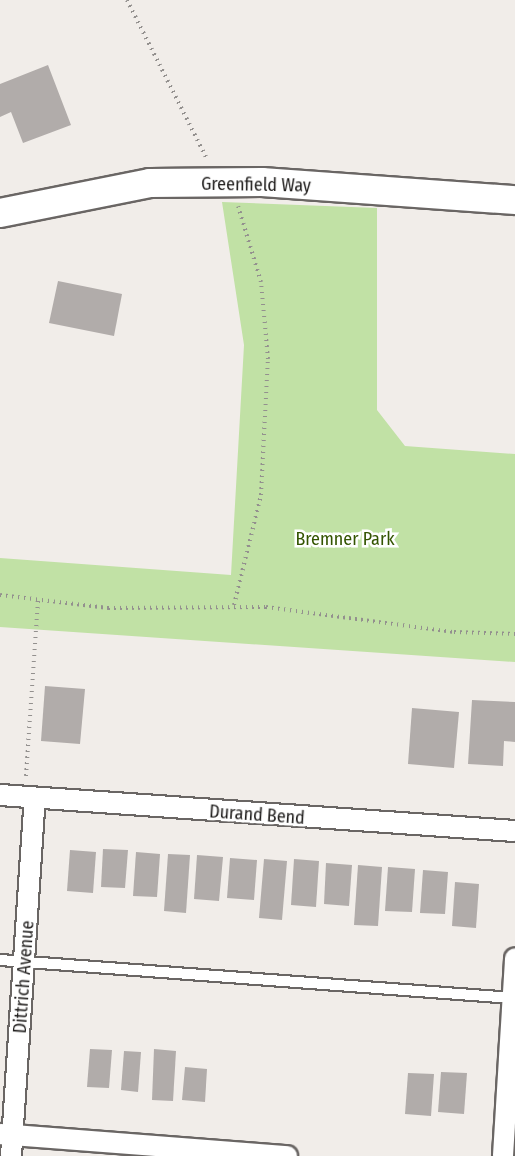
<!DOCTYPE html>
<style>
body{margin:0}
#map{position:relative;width:515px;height:1156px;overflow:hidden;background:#f1ede9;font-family:"Fira Sans Condensed",sans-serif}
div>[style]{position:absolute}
.green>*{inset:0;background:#c1e1a5}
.building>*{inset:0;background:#b1acaa}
.path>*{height:4px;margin-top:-2px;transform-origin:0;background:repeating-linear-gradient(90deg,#93908e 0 1.5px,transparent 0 6px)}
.roads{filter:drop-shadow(2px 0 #6a6664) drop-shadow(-2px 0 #6a6664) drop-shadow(0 2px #6a6664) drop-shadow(0 -2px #6a6664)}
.lane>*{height:10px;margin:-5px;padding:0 5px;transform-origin:5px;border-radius:5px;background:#fff}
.street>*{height:20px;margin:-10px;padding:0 10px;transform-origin:10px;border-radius:10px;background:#fff}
.secondary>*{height:28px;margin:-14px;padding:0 14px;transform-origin:14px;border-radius:14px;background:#fff}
span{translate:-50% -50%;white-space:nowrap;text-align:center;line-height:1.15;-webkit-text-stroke:5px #fff;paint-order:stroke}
.street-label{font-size:18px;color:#1e1c1b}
.park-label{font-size:18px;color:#335400}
</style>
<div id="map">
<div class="green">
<i style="clip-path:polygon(222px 202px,377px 208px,377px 410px,405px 446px,515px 454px,515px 662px,0 627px,0 558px,231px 575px,244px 345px)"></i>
</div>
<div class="building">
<i style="clip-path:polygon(48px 65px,71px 125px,23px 143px,11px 112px,0 117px,0 84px)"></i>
<i style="clip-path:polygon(58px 281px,122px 294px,114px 336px,49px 323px)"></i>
<i style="clip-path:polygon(45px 686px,85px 689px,80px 744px,41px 741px)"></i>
<i style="clip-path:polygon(472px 700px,515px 702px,515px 742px,504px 741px,503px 766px,468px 764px)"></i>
<i style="clip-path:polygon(412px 708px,459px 712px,454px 768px,408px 764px)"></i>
<i style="clip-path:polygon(103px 849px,128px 850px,125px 888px,101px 887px)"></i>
<i style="clip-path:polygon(70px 850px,96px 852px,93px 893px,67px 891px)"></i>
<i style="clip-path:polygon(136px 852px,160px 854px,157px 897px,133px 896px)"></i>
<i style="clip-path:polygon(168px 854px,190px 855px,186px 913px,164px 911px)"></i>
<i style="clip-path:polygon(197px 855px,223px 857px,219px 901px,194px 899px)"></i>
<i style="clip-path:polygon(230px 858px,257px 860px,254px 900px,227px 898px)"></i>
<i style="clip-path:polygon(264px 859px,287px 861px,282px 920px,259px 918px)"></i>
<i style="clip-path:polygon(294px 859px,319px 861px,316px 907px,291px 905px)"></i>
<i style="clip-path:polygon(326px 863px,352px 865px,349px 906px,324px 904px)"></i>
<i style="clip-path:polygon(358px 865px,382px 867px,378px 926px,354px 925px)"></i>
<i style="clip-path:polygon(388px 867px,415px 869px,412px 912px,385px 911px)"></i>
<i style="clip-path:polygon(423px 870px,448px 872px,445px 914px,420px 913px)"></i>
<i style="clip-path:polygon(455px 882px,479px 884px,476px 928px,452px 926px)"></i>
<i style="clip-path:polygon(90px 1049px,112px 1050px,109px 1088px,87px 1087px)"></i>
<i style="clip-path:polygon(154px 1049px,176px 1051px,173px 1101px,152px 1100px)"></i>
<i style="clip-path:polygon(124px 1051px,141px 1052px,138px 1092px,121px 1090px)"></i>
<i style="clip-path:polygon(185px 1067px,207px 1069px,205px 1102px,182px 1100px)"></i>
<i style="clip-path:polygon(441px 1072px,467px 1073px,464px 1114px,438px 1112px)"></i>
<i style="clip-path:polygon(408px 1073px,434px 1074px,431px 1116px,405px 1114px)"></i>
</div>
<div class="path">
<i style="left:127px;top:0;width:176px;rotate:63.3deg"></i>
<i style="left:0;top:595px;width:109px;rotate:6.9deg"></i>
<i style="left:108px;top:608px;width:158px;rotate:-0.4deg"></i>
<i style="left:266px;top:607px;width:190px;rotate:7.6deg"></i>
<i style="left:454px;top:632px;width:61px;rotate:1.9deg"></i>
<i style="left:234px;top:605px;width:113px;rotate:-76.2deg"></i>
<i style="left:261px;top:495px;width:136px;rotate:-87.1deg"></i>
<i style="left:268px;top:359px;width:77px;rotate:-95.2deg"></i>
<i style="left:261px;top:282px;width:79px;rotate:-106.8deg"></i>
<i style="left:26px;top:776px;width:176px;rotate:-86.1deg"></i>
</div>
<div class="roads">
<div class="lane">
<i style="left:0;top:960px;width:514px;rotate:4.24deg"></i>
</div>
<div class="street">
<i style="left:0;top:795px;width:516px;rotate:4deg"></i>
<i style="left:0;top:1134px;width:288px;rotate:4.4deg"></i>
<i style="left:11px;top:1156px;width:359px;rotate:-86.2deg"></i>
<i style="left:503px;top:1156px;width:198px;rotate:-86.5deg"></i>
</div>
<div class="secondary">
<i style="left:0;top:213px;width:153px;rotate:-11.3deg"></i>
<i style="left:150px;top:183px;width:112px;rotate:-0.5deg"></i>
<i style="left:262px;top:182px;width:254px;rotate:4.1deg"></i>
</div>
</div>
<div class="street-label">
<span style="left:256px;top:185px;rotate:1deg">Greenfield Way</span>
<span style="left:257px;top:815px;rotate:4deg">Durand Bend</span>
<span style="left:24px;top:977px;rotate:-86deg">Dittrich Avenue</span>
</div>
<div class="park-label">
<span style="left:345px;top:539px">Bremner Park</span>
</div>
</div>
